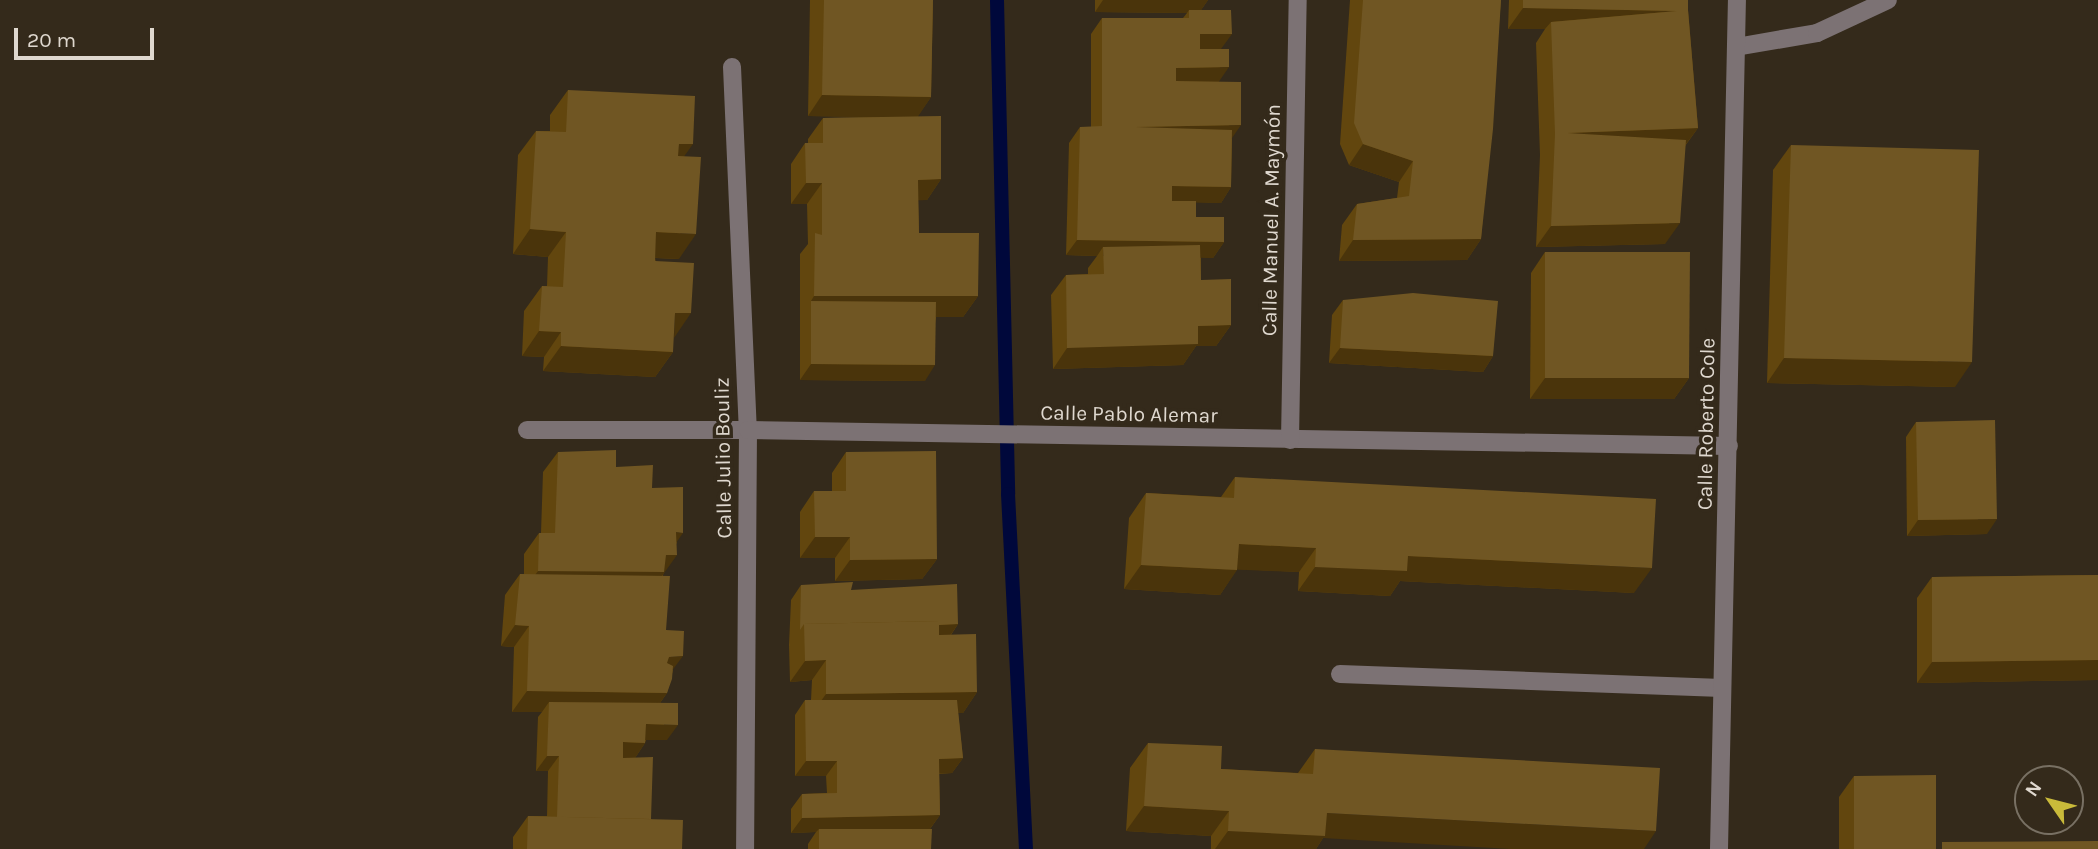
<!DOCTYPE html>
<meta charset="utf-8">
<style>
body{margin:0}
#map{position:relative;width:2098px;height:849px;overflow:hidden;background:#342a1b;font-family:Karla,sans-serif}
div>[style]{position:absolute}
.stream>*{height:14px;margin:-7px;padding:0 7px;transform-origin:7px;border-radius:7px;background:#00083b}
.minor>*{height:18px;margin:-9px;padding:0 9px;transform-origin:9px;border-radius:9px;background:#7c7274}
.wall>*{inset:0;background:#62460e}
.shaded-wall>*{inset:0;background:#4a340b}
.building>*{inset:0;background:#705623}
span{translate:-50% -50%;white-space:nowrap;text-align:center;line-height:1.15;-webkit-text-stroke:7px #342a1b;paint-order:stroke}
.street-label{font-size:21px;color:#dfd8cf}
.north{position:absolute;left:2014px;top:765px;width:70px;height:70px;box-sizing:border-box;background:#342a1b;border:2px solid #787063;border-radius:50%;rotate:305deg;font-size:19px;font-weight:700;line-height:28px;text-align:center;color:#dfd8cf}
.north::after{content:'';display:block;margin:auto;width:24px;height:32px;background:#c9ba3a;clip-path:polygon(50% 0,100% 100%,50% 72%,0 100%)}
.scale{position:absolute;left:14px;top:28px;width:140px;height:32px;box-sizing:border-box;border:4px solid #dfd8cf;border-top:0;padding-left:9px;font-size:21px;line-height:24px;white-space:nowrap;color:#dfd8cf;-webkit-text-stroke:5px #342a1b;paint-order:stroke}
</style>
<div id="map">
<div class="stream">
<i style="left:997px;top:0;width:494px;rotate:88.7deg"></i>
<i style="left:1008px;top:494px;width:355px;rotate:87.1deg"></i>
</div>
<div class="minor">
<i style="left:1736px;top:47px;width:82px;rotate:-9.8deg"></i>
<i style="left:1817px;top:33px;width:78px;rotate:-24.9deg"></i>
<i style="left:732px;top:67px;width:363px;rotate:87.5deg"></i>
<i style="left:748px;top:430px;width:419px;rotate:90.4deg"></i>
<i style="left:527px;top:430px;width:221px"></i>
<i style="left:748px;top:430px;width:981px;rotate:0.93deg"></i>
<i style="left:1290px;top:440px;width:440px;rotate:-89deg"></i>
<i style="left:1340px;top:674px;width:382px;rotate:2.1deg"></i>
<i style="left:1719px;top:849px;width:849px;rotate:-88.79deg"></i>
</div>
<div class="wall">
<i style="clip-path:polygon(810px 0,933px 0,931px 97px,917px 117px,941px 179px,927px 200px,918px 200px,919px 233px,978px 296px,963px 317px,936px 317px,925px 381px,800px 380px,800px 254px,808px 244px,807px 204px,791px 204px,791px 164px,805px 143px,808px 143px,808px 139px,823px 118px,885px 117px,808px 116px)"></i>
<i style="clip-path:polygon(1095px 0,1208px 0,1201px 10px,1221px 49px,1219px 82px,1232px 137px,1231px 187px,1221px 203px,1196px 202px,1196px 217px,1224px 242px,1213px 258px,1201px 257px,1201px 280px,1231px 325px,1216px 346px,1196px 346px,1183px 365px,1053px 369px,1051px 295px,1066px 275px,1088px 274px,1088px 268px,1097px 256px,1066px 255px,1069px 143px,1080px 127px,1091px 127px,1091px 34px,1102px 18px,1183px 18px,1187px 13px,1095px 12px)"></i>
<i style="clip-path:polygon(1350px 0,1501px 0,1481px 239px,1467px 260px,1339px 261px,1342px 225px,1357px 204px,1397px 198px,1399px 182px,1349px 165px,1340px 144px)"></i>
<i style="clip-path:polygon(1509px 0,1688px 0,1688px 10px,1698px 128px,1685px 146px,1665px 244px,1536px 247px,1540px 155px,1536px 43px,1545px 29px,1508px 29px)"></i>
<i style="clip-path:polygon(568px 90px,684px 156px,679px 259px,655px 258px,673px 338px,673px 352px,655px 377px,543px 371px,544px 357px,522px 356px,524px 311px,542px 286px,547px 286px,548px 257px,513px 254px,518px 155px,536px 131px,550px 131px,550px 115px)"></i>
<i style="clip-path:polygon(1791px 145px,1955px 387px,1767px 383px,1773px 170px)"></i>
<i style="clip-path:polygon(1545px 252px,1689px 378px,1674px 399px,1530px 399px,1531px 273px)"></i>
<i style="clip-path:polygon(1343px 300px,1493px 356px,1483px 372px,1329px 363px,1332px 315px)"></i>
<i style="clip-path:polygon(1916px 422px,1987px 534px,1907px 536px,1906px 437px)"></i>
<i style="clip-path:polygon(558px 452px,616px 467px,652px 488px,677px 542px,663px 575px,666px 630px,673px 670px,667px 693px,660px 703px,667px 740px,646px 740px,645px 743px,635px 758px,651px 819px,682px 849px,513px 849px,513px 837px,528px 816px,547px 816px,548px 771px,536px 771px,538px 717px,542px 712px,512px 712px,514px 647px,501px 646px,505px 595px,520px 574px,524px 574px,524px 554px,539px 533px,541px 533px,543px 472px)"></i>
<i style="clip-path:polygon(846px 452px,937px 559px,922px 579px,835px 581px,835px 558px,800px 558px,800px 512px,814px 491px,832px 491px,832px 473px)"></i>
<i style="clip-path:polygon(1235px 477px,1634px 593px,1400px 581px,1390px 596px,1298px 591px,1299px 572px,1237px 569px,1220px 595px,1124px 589px,1129px 518px,1146px 493px,1221px 497px)"></i>
<i style="clip-path:polygon(2098px 575px,2098px 680px,1917px 683px,1917px 598px,1932px 577px)"></i>
<i style="clip-path:polygon(801px 585px,851px 590px,958px 624px,951px 635px,977px 692px,963px 713px,958px 713px,963px 758px,952px 773px,939px 774px,940px 815px,930px 829px,931px 849px,808px 849px,808px 844px,816px 832px,791px 833px,791px 809px,802px 794px,827px 793px,826px 776px,795px 776px,795px 715px,805px 700px,811px 700px,812px 680px,790px 682px,789px 645px,791px 600px)"></i>
<i style="clip-path:polygon(1148px 743px,1221px 769px,1298px 773px,1315px 749px,1323px 838px,1316px 849px,1211px 849px,1211px 836px,1126px 831px,1130px 768px)"></i>
<i style="clip-path:polygon(1854px 776px,1936px 849px,1839px 849px,1839px 797px)"></i>
</div>
<div class="shaded-wall">
<i style="clip-path:polygon(1103px 0,1208px 0,1199px 13px,1189px 10px,1187px 13px,1095px 12px)"></i>
<i style="clip-path:polygon(1523px 8px,1677px 11px,1551px 22px,1545px 29px,1508px 29px)"></i>
<i style="clip-path:polygon(1200px 34px,1232px 34px,1221px 49px,1189px 49px)"></i>
<i style="clip-path:polygon(1229px 67px,1218px 83px,1166px 83px,1176px 68px)"></i>
<i style="clip-path:polygon(822px 95px,931px 97px,917px 118px,808px 116px)"></i>
<i style="clip-path:polygon(1241px 125px,1230px 141px,1135px 127px)"></i>
<i style="clip-path:polygon(1698px 128px,1683px 148px,1567px 133px)"></i>
<i style="clip-path:polygon(679px 144px,693px 144px,675px 169px)"></i>
<i style="clip-path:polygon(1363px 144px,1413px 161px,1399px 182px,1349px 165px)"></i>
<i style="clip-path:polygon(941px 179px,927px 200px,903px 201px,918px 180px)"></i>
<i style="clip-path:polygon(806px 183px,822px 183px,807px 204px,791px 204px)"></i>
<i style="clip-path:polygon(1172px 186px,1231px 187px,1221px 203px,1162px 202px)"></i>
<i style="clip-path:polygon(1680px 223px,1665px 244px,1536px 247px,1551px 226px)"></i>
<i style="clip-path:polygon(530px 229px,566px 232px,548px 257px,513px 254px)"></i>
<i style="clip-path:polygon(656px 232px,696px 234px,679px 259px,639px 257px)"></i>
<i style="clip-path:polygon(1481px 239px,1467px 260px,1339px 261px,1353px 240px)"></i>
<i style="clip-path:polygon(1077px 240px,1224px 242px,1213px 258px,1103px 256px,1103px 247px,1097px 256px,1066px 255px)"></i>
<i style="clip-path:polygon(814px 296px,978px 296px,963px 317px,811px 317px,811px 301px)"></i>
<i style="clip-path:polygon(675px 313px,691px 313px,674px 338px)"></i>
<i style="clip-path:polygon(1231px 325px,1216px 346px,1196px 346px,1183px 365px,1053px 369px,1067px 348px,1198px 326px)"></i>
<i style="clip-path:polygon(539px 331px,561px 332px,544px 357px,522px 356px)"></i>
<i style="clip-path:polygon(561px 346px,673px 352px,655px 377px,543px 371px)"></i>
<i style="clip-path:polygon(1340px 348px,1493px 356px,1483px 372px,1329px 363px)"></i>
<i style="clip-path:polygon(1784px 358px,1972px 362px,1955px 387px,1767px 383px)"></i>
<i style="clip-path:polygon(811px 364px,935px 365px,925px 381px,800px 380px)"></i>
<i style="clip-path:polygon(1545px 378px,1689px 378px,1674px 399px,1530px 399px)"></i>
<i style="clip-path:polygon(1997px 519px,1987px 534px,1907px 536px,1918px 520px)"></i>
<i style="clip-path:polygon(676px 532px,683px 533px,669px 553px)"></i>
<i style="clip-path:polygon(815px 537px,850px 537px,835px 558px,800px 558px)"></i>
<i style="clip-path:polygon(1239px 544px,1316px 548px,1299px 572px,1221px 569px)"></i>
<i style="clip-path:polygon(666px 555px,677px 555px,662px 576px,523px 592px,538px 571px)"></i>
<i style="clip-path:polygon(1408px 556px,1652px 568px,1634px 593px,1400px 581px,1390px 596px,1298px 591px,1315px 567px)"></i>
<i style="clip-path:polygon(937px 559px,922px 579px,835px 581px,850px 560px)"></i>
<i style="clip-path:polygon(1141px 565px,1237px 570px,1220px 595px,1124px 589px)"></i>
<i style="clip-path:polygon(958px 624px,947px 640px,804px 630px)"></i>
<i style="clip-path:polygon(515px 625px,529px 626px,514px 647px,501px 646px)"></i>
<i style="clip-path:polygon(683px 656px,668px 676px,654px 678px,669px 657px)"></i>
<i style="clip-path:polygon(826px 660px,812px 680px,790px 682px,805px 661px)"></i>
<i style="clip-path:polygon(2098px 660px,2098px 680px,1917px 683px,1932px 662px)"></i>
<i style="clip-path:polygon(527px 691px,667px 693px,652px 714px,549px 702px,542px 712px,512px 712px)"></i>
<i style="clip-path:polygon(977px 692px,963px 713px,811px 715px,826px 694px)"></i>
<i style="clip-path:polygon(646px 724px,678px 725px,667px 740px,635px 740px)"></i>
<i style="clip-path:polygon(623px 742px,645px 743px,635px 758px,612px 758px)"></i>
<i style="clip-path:polygon(547px 756px,559px 756px,548px 771px,536px 771px)"></i>
<i style="clip-path:polygon(963px 758px,952px 773px,929px 774px,939px 759px)"></i>
<i style="clip-path:polygon(806px 761px,837px 761px,826px 776px,795px 776px)"></i>
<i style="clip-path:polygon(1144px 806px,1229px 811px,1211px 836px,1126px 831px)"></i>
<i style="clip-path:polygon(1327px 813px,1656px 831px,1644px 849px,1511px 849px,1323px 838px,1316px 849px,1215px 849px,1228px 831px)"></i>
<i style="clip-path:polygon(940px 815px,929px 830px,819px 829px,816px 832px,791px 833px,802px 818px)"></i>
</div>
<div class="building">
<i style="clip-path:polygon(824px 0,933px 0,931px 97px,822px 95px)"></i>
<i style="clip-path:polygon(1363px 0,1501px 0,1493px 129px,1481px 239px,1353px 240px,1357px 204px,1409px 196px,1413px 161px,1363px 144px,1354px 123px)"></i>
<i style="clip-path:polygon(1523px 0,1688px 0,1688px 10px,1698px 128px,1567px 133px,1686px 140px,1680px 223px,1551px 226px,1555px 134px,1551px 22px,1677px 11px,1523px 8px)"></i>
<i style="clip-path:polygon(1189px 10px,1231px 10px,1232px 34px,1200px 34px,1200px 49px,1229px 49px,1229px 67px,1176px 68px,1176px 81px,1241px 82px,1241px 125px,1135px 127px,1232px 130px,1231px 187px,1172px 186px,1172px 201px,1196px 201px,1196px 217px,1224px 217px,1224px 242px,1077px 240px,1080px 127px,1102px 126px,1102px 18px,1189px 18px)"></i>
<i style="clip-path:polygon(568px 90px,695px 96px,693px 144px,679px 144px,678px 156px,701px 157px,696px 234px,656px 232px,655px 261px,694px 263px,691px 313px,675px 313px,673px 352px,561px 346px,561px 332px,539px 331px,542px 286px,563px 287px,566px 232px,530px 229px,536px 131px,566px 132px)"></i>
<i style="clip-path:polygon(941px 116px,941px 179px,918px 180px,919px 233px,979px 233px,978px 296px,814px 296px,815px 233px,822px 235px,822px 183px,806px 183px,805px 143px,823px 143px,823px 118px)"></i>
<i style="clip-path:polygon(1791px 145px,1979px 150px,1972px 362px,1784px 358px)"></i>
<i style="clip-path:polygon(1200px 245px,1201px 280px,1231px 279px,1231px 325px,1198px 326px,1198px 344px,1067px 348px,1066px 275px,1104px 274px,1103px 247px)"></i>
<i style="clip-path:polygon(1545px 252px,1690px 252px,1689px 378px,1545px 378px)"></i>
<i style="clip-path:polygon(1413px 293px,1498px 301px,1493px 356px,1340px 348px,1343px 300px)"></i>
<i style="clip-path:polygon(811px 301px,936px 302px,935px 365px,811px 364px)"></i>
<i style="clip-path:polygon(1995px 420px,1997px 519px,1918px 520px,1916px 422px)"></i>
<i style="clip-path:polygon(616px 450px,616px 467px,653px 465px,652px 488px,683px 487px,683px 533px,676px 532px,677px 555px,666px 555px,664px 572px,538px 571px,539px 533px,555px 533px,558px 452px)"></i>
<i style="clip-path:polygon(936px 451px,937px 559px,850px 560px,850px 537px,815px 537px,814px 491px,846px 491px,846px 452px)"></i>
<i style="clip-path:polygon(1235px 477px,1656px 499px,1652px 568px,1408px 556px,1407px 571px,1315px 567px,1316px 548px,1239px 544px,1237px 570px,1141px 565px,1146px 493px,1234px 498px)"></i>
<i style="clip-path:polygon(520px 574px,670px 576px,666px 630px,684px 631px,683px 656px,669px 657px,667px 663px,673px 666px,672px 679px,667px 693px,527px 691px,529px 626px,515px 625px)"></i>
<i style="clip-path:polygon(2098px 575px,2098px 660px,1932px 662px,1932px 577px)"></i>
<i style="clip-path:polygon(853px 582px,851px 590px,957px 584px,958px 624px,939px 625px,939px 621px,804px 624px,800px 630px,801px 585px)"></i>
<i style="clip-path:polygon(939px 621px,939px 635px,976px 634px,977px 692px,826px 694px,826px 660px,805px 661px,804px 624px)"></i>
<i style="clip-path:polygon(805px 700px,957px 700px,963px 758px,939px 759px,940px 815px,802px 818px,802px 794px,837px 793px,837px 761px,806px 761px)"></i>
<i style="clip-path:polygon(549px 702px,678px 703px,678px 725px,646px 724px,645px 743px,623px 742px,623px 758px,653px 757px,651px 819px,557px 817px,559px 756px,547px 756px)"></i>
<i style="clip-path:polygon(1148px 743px,1222px 746px,1221px 769px,1313px 774px,1315px 749px,1660px 768px,1656px 831px,1327px 813px,1325px 836px,1228px 831px,1229px 811px,1144px 806px)"></i>
<i style="clip-path:polygon(1936px 775px,1936px 849px,1854px 849px,1854px 776px)"></i>
<i style="clip-path:polygon(528px 816px,683px 820px,682px 849px,527px 849px)"></i>
<i style="clip-path:polygon(819px 829px,932px 829px,931px 849px,819px 849px)"></i>
<i style="clip-path:polygon(2098px 841px,2098px 849px,1942px 849px,1942px 842px)"></i>
</div>
<div class="street-label">
<span style="left:1271px;top:220px;rotate:-89deg">Calle Manuel A. Maymón</span>
<span style="left:1129px;top:414px;rotate:1deg">Calle Pablo Alemar</span>
<span style="left:1706px;top:424px;rotate:-89deg">Calle Roberto Cole</span>
<span style="left:723px;top:458px;rotate:-91deg">Calle Julio Bouliz</span>
</div>
<div class="north">N</div>
<div class="scale">20 m</div>
</div>
